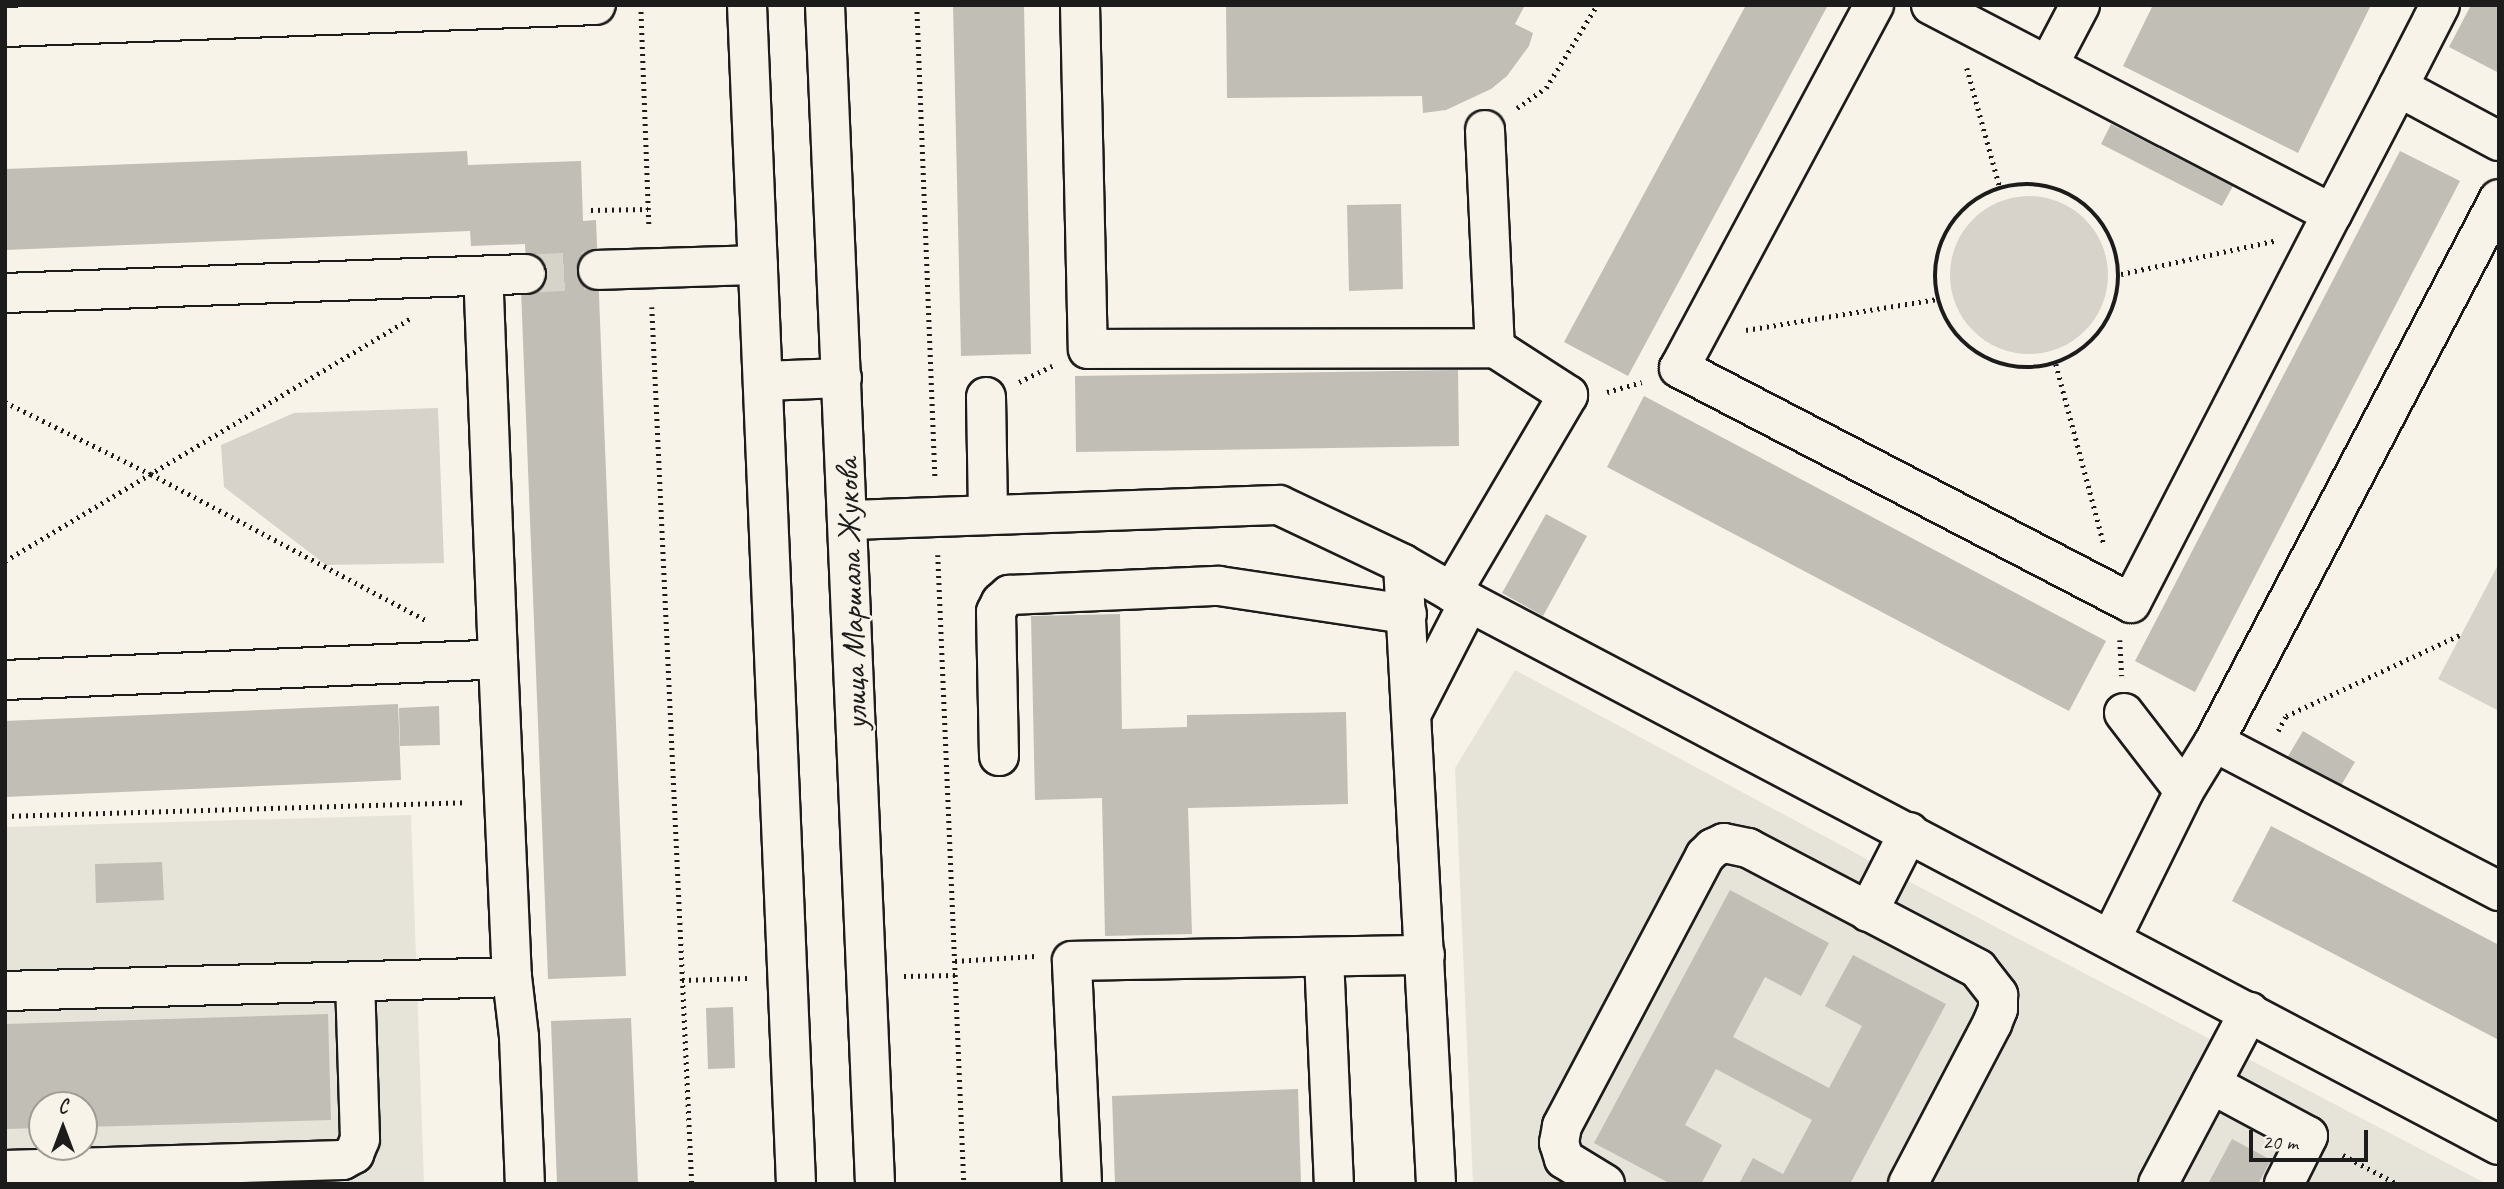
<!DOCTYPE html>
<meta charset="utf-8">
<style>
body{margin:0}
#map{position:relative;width:2504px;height:1189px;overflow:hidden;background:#f7f3e8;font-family:Caveat,sans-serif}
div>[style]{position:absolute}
.built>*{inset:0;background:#e6e3d9}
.green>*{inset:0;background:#d7d3cb}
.round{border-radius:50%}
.building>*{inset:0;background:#c0beb5}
.minor-tunnel>*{height:38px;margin-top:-19px;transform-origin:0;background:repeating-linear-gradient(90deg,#d6d3c9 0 38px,transparent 0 57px)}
.path>*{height:4.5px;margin-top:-2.25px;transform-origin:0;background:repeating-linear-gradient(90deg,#1c1c1c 0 2px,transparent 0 7px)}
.path>.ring{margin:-2.25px;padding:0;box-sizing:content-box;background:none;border:4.5px solid #1c1c1c;border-radius:50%}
.roads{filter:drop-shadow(2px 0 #1c1c1c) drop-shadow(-2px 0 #1c1c1c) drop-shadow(0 2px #1c1c1c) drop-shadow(0 -2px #1c1c1c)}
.minor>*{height:38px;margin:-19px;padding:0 19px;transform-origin:19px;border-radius:19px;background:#f7f3e8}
.major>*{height:38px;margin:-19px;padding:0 19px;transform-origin:19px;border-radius:19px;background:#f7f3e8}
span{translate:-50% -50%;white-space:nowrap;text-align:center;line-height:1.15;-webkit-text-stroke:5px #f7f3e8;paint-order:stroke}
.street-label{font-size:33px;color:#1c1c1c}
.frame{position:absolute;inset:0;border:7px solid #1c1c1c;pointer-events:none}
.north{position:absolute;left:28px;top:1091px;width:70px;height:70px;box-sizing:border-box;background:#f7f3e8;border:2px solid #9f9d96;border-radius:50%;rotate:0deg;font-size:19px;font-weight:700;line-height:28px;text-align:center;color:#1c1c1c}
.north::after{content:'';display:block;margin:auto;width:24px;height:32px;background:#1c1c1c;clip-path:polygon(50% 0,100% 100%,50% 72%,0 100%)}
.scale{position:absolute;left:2249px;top:1130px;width:119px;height:32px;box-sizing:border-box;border:4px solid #1c1c1c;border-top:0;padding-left:9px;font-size:21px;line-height:24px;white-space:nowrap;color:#1c1c1c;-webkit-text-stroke:5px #f7f3e8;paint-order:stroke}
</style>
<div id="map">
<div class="built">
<i style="clip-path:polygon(1515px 670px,1889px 871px,2487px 1184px,1473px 1184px,1455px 768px)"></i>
<i style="clip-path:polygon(evenodd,411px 815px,424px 1184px,5px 1184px,5px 827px,411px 815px,42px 1105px,84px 1105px,84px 1147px,42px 1147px,42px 1105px)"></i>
</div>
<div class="green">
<i class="round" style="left:1950px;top:196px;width:158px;height:158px"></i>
<i style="clip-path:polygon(438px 408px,444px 563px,326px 565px,224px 487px,221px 445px,294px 413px)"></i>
<i style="clip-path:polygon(2499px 563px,2499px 711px,2438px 679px)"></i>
</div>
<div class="building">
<i style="clip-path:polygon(953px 5px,1024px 5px,1031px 354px,961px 356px)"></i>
<i style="clip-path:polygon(1226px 5px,1525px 5px,1515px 24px,1533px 33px,1529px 46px,1507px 76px,1491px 89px,1446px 110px,1423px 113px,1422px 96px,1227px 98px)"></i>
<i style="clip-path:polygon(1746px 5px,1828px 5px,1628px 376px,1564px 342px)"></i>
<i style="clip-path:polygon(2153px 5px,2371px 5px,2298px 153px,2123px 66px)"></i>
<i style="clip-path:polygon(2471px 5px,2499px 5px,2499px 73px,2449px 47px)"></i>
<i style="clip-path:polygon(2111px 124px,2233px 186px,2222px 206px,2101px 144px)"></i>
<i style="clip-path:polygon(467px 151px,468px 165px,581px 161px,583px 221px,596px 220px,626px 976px,548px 979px,521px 290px,527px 290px,525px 244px,471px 246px,470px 231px,5px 250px,5px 169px)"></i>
<i style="clip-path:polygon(2400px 151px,2460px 181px,2195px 692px,2135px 661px)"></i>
<i style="clip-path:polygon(1401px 204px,1403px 289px,1349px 291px,1347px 205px)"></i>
<i style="clip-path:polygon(1458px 370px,1459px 446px,1076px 452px,1075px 376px)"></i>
<i style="clip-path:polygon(1644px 396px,2106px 641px,2069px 711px,1607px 467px)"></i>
<i style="clip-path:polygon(1546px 514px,1587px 536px,1543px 616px,1502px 593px)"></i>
<i style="clip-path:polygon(1120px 614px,1122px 729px,1187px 727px,1187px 715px,1346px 712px,1348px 804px,1188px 808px,1192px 934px,1105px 936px,1102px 798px,1035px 800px,1031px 616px)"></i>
<i style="clip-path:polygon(398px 704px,401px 780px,5px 797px,5px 721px)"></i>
<i style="clip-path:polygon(439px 706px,440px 745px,400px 746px,399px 708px)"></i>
<i style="clip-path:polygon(2303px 731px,2355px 762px,2339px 789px,2287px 758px)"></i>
<i style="clip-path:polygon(2271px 826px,2499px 945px,2499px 1040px,2232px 901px)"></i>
<i style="clip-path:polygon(162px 862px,164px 900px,96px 903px,95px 864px)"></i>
<i style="clip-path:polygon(1730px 890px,1829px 943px,1801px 996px,1765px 977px,1733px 1037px,1829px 1088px,1862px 1026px,1825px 1006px,1853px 955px,1946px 1004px,1850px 1184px,1739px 1184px,1753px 1158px,1783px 1174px,1812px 1120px,1716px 1069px,1685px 1125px,1722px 1145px,1701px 1184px,1671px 1184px,1594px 1143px)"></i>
<i style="clip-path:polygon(733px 1007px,735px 1068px,708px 1069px,706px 1008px)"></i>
<i style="clip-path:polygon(328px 1014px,331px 1120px,84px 1127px,84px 1105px,42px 1105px,42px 1128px,5px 1129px,5px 1024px)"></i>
<i style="clip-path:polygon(631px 1018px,638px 1184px,557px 1184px,551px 1021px)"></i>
<i style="clip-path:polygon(1298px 1089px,1301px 1184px,1115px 1184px,1112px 1096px)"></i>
<i style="clip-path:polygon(2232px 1139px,2271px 1160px,2258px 1184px,2208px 1184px)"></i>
</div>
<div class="minor-tunnel">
<i style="left:526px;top:274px;width:72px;rotate:-3.2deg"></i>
</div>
<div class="path">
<i style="left:641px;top:5px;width:223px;rotate:87.9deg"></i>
<i style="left:917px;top:5px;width:475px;rotate:87.8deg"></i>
<i style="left:1967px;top:68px;width:124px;rotate:74.6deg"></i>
<i style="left:1517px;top:108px;width:35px;rotate:-35deg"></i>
<i style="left:1546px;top:88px;width:97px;rotate:-58.4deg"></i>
<i class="ring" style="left:1935px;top:184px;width:179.5px;height:179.5px"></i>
<i style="left:591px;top:210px;width:57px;rotate:-1deg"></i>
<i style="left:2121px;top:274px;width:157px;rotate:-12.2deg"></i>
<i style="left:652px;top:307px;width:878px;rotate:87.39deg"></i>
<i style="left:1746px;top:330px;width:194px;rotate:-9.2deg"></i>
<i style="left:2056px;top:364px;width:187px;rotate:75.1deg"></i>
<i style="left:1019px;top:382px;width:37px;rotate:-26deg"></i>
<i style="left:1607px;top:392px;width:36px;rotate:-16deg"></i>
<i style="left:5px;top:402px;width:163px;rotate:26.3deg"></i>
<i style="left:151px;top:474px;width:311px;rotate:28deg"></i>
<i style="left:938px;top:555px;width:630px;rotate:87.63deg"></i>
<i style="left:5px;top:561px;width:472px;rotate:-30.9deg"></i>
<i style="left:2120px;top:640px;width:36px;rotate:87deg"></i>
<i style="left:2278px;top:731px;width:17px;rotate:-62deg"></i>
<i style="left:2286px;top:716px;width:194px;rotate:-25deg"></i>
<i style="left:5px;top:816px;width:461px;rotate:-1.7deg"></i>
<i style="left:955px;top:961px;width:80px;rotate:-3.6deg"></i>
<i style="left:904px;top:976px;width:52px;rotate:-1.1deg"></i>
<i style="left:682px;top:980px;width:66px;rotate:-1.7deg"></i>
<i style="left:2343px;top:1155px;width:61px;rotate:28.2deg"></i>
</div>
<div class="roads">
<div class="minor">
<i style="left:1080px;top:5px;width:344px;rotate:88.7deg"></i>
<i style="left:1088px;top:349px;width:407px;rotate:-0.1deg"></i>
<i style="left:1495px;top:348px;width:87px;rotate:32.8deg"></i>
<i style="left:1568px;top:395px;width:229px;rotate:120.5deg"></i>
<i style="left:1874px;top:5px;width:412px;rotate:118.2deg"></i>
<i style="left:1679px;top:368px;width:509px;rotate:27.47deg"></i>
<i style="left:2131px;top:603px;width:438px;rotate:-62.7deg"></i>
<i style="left:1931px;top:5px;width:452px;rotate:27.5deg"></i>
<i style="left:2332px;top:214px;width:143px;rotate:-62.5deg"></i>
<i style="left:2440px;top:5px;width:92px;rotate:117.1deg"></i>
<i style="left:2398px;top:87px;width:115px;rotate:28.1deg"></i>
<i style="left:5px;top:27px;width:591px;rotate:-2.13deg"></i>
<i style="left:2048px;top:66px;width:69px;rotate:-62.3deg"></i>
<i style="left:1485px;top:130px;width:218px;rotate:87.4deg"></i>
<i style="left:598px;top:270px;width:160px;rotate:-1.8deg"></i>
<i style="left:5px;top:293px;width:521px;rotate:-2.09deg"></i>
<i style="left:986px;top:397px;width:117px;rotate:89deg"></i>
<i style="left:849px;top:520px;width:430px;rotate:-2deg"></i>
<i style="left:1279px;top:505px;width:137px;rotate:25.4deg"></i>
<i style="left:1403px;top:564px;width:76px;rotate:29.9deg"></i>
<i style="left:1469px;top:602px;width:1164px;rotate:27.8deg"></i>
<i style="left:1403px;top:564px;width:621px;rotate:86.95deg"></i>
<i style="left:498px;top:659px;width:318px;rotate:87.5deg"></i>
<i style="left:512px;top:977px;width:60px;rotate:83.3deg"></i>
<i style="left:519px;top:1037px;width:147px;rotate:87.7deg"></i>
<i style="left:5px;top:680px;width:493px;rotate:-2.4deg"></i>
<i style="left:498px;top:659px;width:383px;rotate:-92.2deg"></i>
<i style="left:1414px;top:709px;width:120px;rotate:-62.8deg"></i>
<i style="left:2124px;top:713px;width:98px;rotate:52.4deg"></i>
<i style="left:2214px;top:742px;width:322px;rotate:27.6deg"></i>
<i style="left:999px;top:756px;width:144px;rotate:-91.2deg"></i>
<i style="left:996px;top:612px;width:11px;rotate:-63deg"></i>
<i style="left:1001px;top:602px;width:11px;rotate:-41deg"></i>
<i style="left:1009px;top:595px;width:210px;rotate:-2.5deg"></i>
<i style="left:1219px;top:586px;width:190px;rotate:8.5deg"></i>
<i style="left:1868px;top:912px;width:90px;rotate:-62.9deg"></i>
<i style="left:2111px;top:939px;width:165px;rotate:-63.7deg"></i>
<i style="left:2184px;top:791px;width:57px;rotate:-58.5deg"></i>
<i style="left:2214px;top:742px;width:613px;rotate:-62.31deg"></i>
<i style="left:1324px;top:957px;width:227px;rotate:87.5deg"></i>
<i style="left:5px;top:991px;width:507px;rotate:-1.58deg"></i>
<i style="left:2211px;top:1084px;width:110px;rotate:28.2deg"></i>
<i style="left:2308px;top:1136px;width:54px;rotate:116.6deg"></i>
<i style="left:5px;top:1170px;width:338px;rotate:-1.7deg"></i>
<i style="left:343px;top:1160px;width:13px;rotate:-29deg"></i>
<i style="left:354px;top:1154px;width:16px;rotate:-68deg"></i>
<i style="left:360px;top:1139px;width:157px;rotate:-91.8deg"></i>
<i style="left:1082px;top:1184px;width:223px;rotate:-92.6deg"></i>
<i style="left:1072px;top:961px;width:353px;rotate:-1deg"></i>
<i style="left:1605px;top:1184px;width:48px;rotate:-148.6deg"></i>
<i style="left:1564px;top:1159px;width:17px;rotate:-107deg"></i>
<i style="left:1559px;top:1143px;width:17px;rotate:-80deg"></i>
<i style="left:1562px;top:1126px;width:306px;rotate:-62.1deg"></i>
<i style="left:1705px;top:856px;width:11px;rotate:-45deg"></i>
<i style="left:1713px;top:848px;width:12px;rotate:-24deg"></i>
<i style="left:1724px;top:843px;width:25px;rotate:12deg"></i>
<i style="left:1748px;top:848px;width:260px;rotate:27.7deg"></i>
<i style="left:1978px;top:969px;width:33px;rotate:52deg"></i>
<i style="left:1998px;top:995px;width:14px;rotate:90deg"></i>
<i style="left:1998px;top:1009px;width:16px;rotate:112deg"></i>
<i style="left:1992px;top:1024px;width:181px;rotate:117.7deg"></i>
<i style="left:2158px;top:1184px;width:195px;rotate:-62.1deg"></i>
</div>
<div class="major">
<i style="left:747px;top:5px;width:1180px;rotate:87.62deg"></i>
<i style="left:825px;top:5px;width:1180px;rotate:87.57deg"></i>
<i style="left:763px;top:381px;width:79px;rotate:-2.2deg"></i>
</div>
</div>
<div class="street-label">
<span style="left:852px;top:594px;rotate:-92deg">улица Маршала Жукова</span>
</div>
<div class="frame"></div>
<div class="north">С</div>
<div class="scale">20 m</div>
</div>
